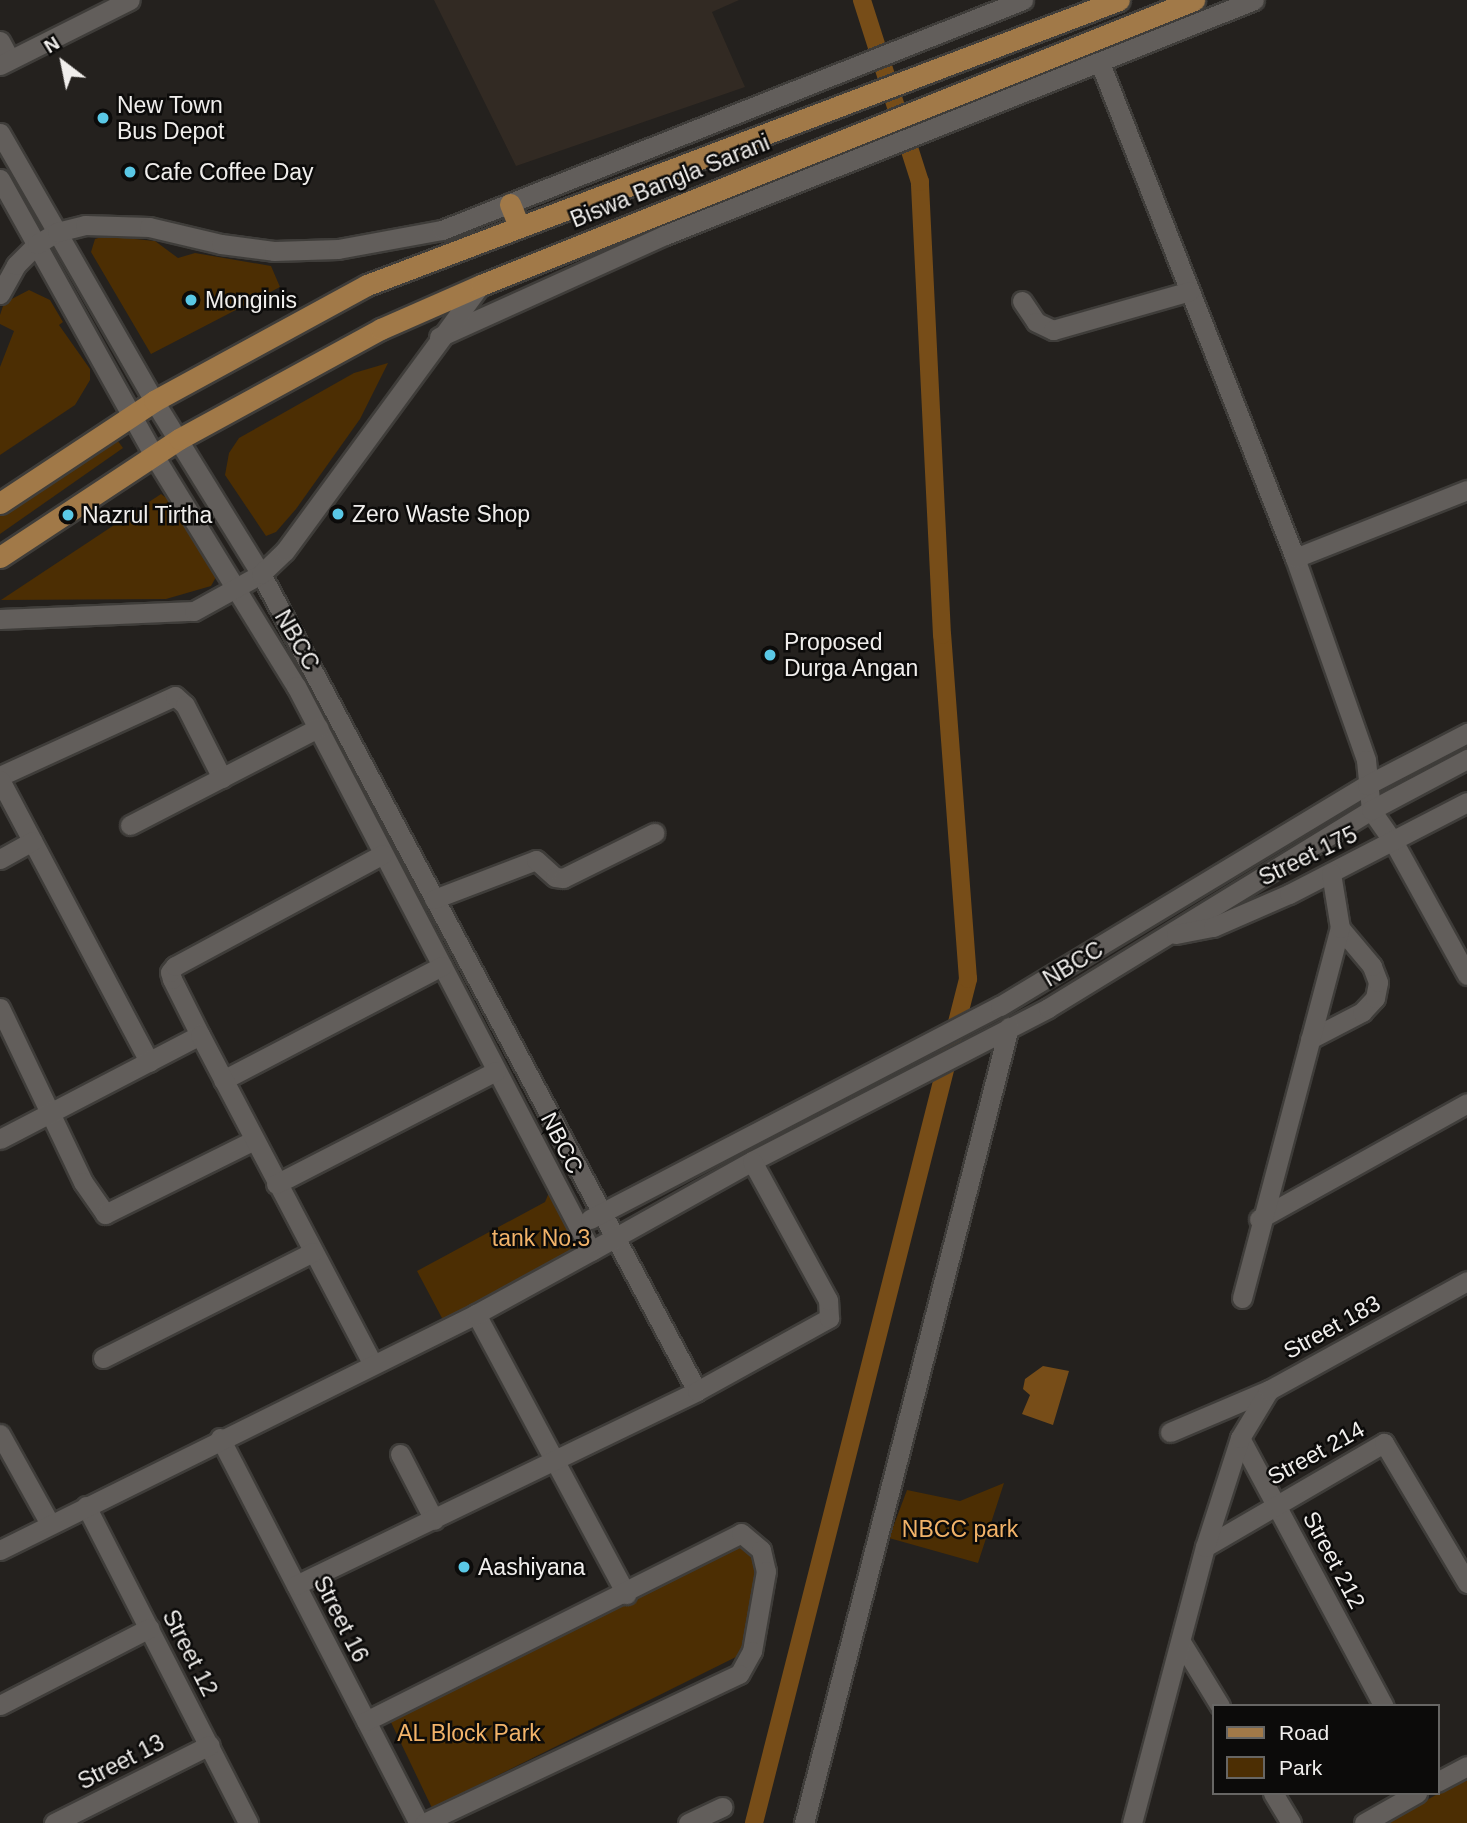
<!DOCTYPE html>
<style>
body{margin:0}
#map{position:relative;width:1467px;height:1823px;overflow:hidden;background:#24211e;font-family:Helvetica,sans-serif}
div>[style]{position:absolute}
.built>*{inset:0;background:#322a23}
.green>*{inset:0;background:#4c2e03}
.water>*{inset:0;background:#774d18}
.canal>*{height:18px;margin:-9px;padding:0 9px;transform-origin:9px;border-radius:9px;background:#774d18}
.roads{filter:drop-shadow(2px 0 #3f3d3a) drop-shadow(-2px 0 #3f3d3a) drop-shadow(0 2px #3f3d3a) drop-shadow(0 -2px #3f3d3a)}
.minor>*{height:19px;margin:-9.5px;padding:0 9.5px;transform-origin:9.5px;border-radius:9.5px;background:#625e5b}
.major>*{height:21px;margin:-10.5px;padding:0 10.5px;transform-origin:10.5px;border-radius:10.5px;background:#a17948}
.dots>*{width:19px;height:19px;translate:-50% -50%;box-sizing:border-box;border:4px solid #0c0b0a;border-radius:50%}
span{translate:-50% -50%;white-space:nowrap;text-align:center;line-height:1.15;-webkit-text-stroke:5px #0c0b0a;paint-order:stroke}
.poi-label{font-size:23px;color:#f0eeec}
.left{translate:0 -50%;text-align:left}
.street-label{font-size:23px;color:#f0eeec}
.park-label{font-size:23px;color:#f2b369}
.legend{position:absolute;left:1212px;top:1704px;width:228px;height:91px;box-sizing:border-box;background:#0c0b0a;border:2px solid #676664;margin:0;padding:9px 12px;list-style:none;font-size:21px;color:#f0eeec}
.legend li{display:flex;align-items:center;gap:14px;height:35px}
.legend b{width:35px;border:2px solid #676664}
.north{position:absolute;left:28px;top:28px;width:70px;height:70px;-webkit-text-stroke:5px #0c0b0a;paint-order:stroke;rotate:328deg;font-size:19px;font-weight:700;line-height:28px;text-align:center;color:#f0eeec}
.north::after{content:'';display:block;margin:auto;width:24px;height:32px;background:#f0eeec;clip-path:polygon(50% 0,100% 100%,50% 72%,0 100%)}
</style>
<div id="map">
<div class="built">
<i style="clip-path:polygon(434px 0,739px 0,712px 12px,745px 87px,516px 166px)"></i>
</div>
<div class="green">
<i style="clip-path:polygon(105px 236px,155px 241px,178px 258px,195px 253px,271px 266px,280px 287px,151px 354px,91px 252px,95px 239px)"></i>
<i style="clip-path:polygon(29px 290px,50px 300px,63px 322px,59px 325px,90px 369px,90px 380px,75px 405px,0 455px,0 367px,14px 331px,0 324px,0 315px,4px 303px)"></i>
<i style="clip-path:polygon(388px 363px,360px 419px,296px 509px,276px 532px,266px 536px,225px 475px,229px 453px,239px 438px,354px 373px)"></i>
<i style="clip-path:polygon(115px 437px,123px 448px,0 534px,0 516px)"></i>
<i style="clip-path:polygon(161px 494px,175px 504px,212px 564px,216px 577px,211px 586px,166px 599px,1px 600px)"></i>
<i style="clip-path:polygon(550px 1190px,589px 1248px,443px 1320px,417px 1271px,545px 1202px)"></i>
<i style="clip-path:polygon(1004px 1483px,978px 1563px,889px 1538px,907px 1490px,960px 1501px)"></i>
<i style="clip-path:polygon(742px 1542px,758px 1570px,742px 1654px,432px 1808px,388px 1716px)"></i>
<i style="clip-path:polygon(1467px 1778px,1467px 1823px,1385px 1823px,1401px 1814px)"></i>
</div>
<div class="water">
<i style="clip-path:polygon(1043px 1366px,1069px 1371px,1053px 1425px,1022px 1414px,1030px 1395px,1023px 1389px,1025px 1379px)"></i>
</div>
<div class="canal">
<i style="left:754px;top:1823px;width:871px;rotate:-75.77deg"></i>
<i style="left:968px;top:979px;width:345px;rotate:-94.3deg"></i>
<i style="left:942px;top:635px;width:454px;rotate:-92.8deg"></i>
<i style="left:920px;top:182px;width:191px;rotate:-107.7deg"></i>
</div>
<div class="roads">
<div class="minor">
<i style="left:0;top:41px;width:21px;rotate:62deg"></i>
<i style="left:1100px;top:63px;width:532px;rotate:68.5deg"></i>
<i style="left:1295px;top:558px;width:214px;rotate:70.6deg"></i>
<i style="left:1366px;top:760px;width:50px;rotate:84.3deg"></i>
<i style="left:1371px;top:810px;width:38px;rotate:55deg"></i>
<i style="left:1393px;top:841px;width:153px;rotate:61.1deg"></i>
<i style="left:0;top:65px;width:145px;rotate:-26.6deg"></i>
<i style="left:0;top:133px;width:309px;rotate:60.1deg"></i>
<i style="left:154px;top:401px;width:203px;rotate:58.3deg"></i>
<i style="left:261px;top:574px;width:926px;rotate:61.91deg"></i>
<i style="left:0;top:179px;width:315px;rotate:60.9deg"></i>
<i style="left:153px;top:454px;width:273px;rotate:58.4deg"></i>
<i style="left:296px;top:686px;width:637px;rotate:62.43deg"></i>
<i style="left:591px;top:1251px;width:184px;rotate:-29.2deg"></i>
<i style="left:752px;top:1161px;width:333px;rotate:-27.3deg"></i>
<i style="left:1048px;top:1008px;width:379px;rotate:-31.5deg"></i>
<i style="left:1371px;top:810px;width:109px;rotate:-28deg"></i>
<i style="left:0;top:294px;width:33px;rotate:-61deg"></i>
<i style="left:16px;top:265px;width:30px;rotate:-45deg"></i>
<i style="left:37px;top:244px;width:23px;rotate:-31deg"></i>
<i style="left:57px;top:232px;width:29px;rotate:-14deg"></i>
<i style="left:85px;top:225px;width:64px;rotate:1.8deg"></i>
<i style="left:149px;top:227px;width:74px;rotate:13.3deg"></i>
<i style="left:221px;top:244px;width:53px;rotate:7.5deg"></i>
<i style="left:274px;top:251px;width:64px;rotate:-1.8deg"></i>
<i style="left:338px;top:249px;width:106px;rotate:-10.4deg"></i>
<i style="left:442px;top:230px;width:625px;rotate:-21.6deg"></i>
<i style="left:1022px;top:301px;width:25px;rotate:56deg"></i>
<i style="left:1036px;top:322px;width:19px;rotate:25deg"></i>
<i style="left:1053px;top:330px;width:142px;rotate:-15.9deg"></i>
<i style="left:439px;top:337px;width:248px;rotate:-24.3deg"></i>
<i style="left:665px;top:235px;width:634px;rotate:-21.75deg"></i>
<i style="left:1295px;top:558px;width:185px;rotate:-21.6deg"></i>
<i style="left:0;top:619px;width:194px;rotate:-2.4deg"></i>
<i style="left:194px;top:611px;width:77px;rotate:-28.9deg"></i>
<i style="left:261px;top:574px;width:33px;rotate:-44deg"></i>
<i style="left:285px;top:551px;width:329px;rotate:-53.7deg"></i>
<i style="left:0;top:776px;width:192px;rotate:-24.6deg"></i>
<i style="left:175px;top:696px;width:13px;rotate:42deg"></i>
<i style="left:185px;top:705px;width:82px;rotate:63.1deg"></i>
<i style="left:0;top:780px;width:319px;rotate:62.1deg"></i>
<i style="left:130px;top:825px;width:212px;rotate:-27.3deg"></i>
<i style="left:0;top:859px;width:37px;rotate:-29deg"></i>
<i style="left:434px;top:899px;width:109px;rotate:-20.9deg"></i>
<i style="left:536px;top:860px;width:25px;rotate:42deg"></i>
<i style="left:555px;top:877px;width:8px;rotate:7deg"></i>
<i style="left:563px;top:878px;width:102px;rotate:-26.3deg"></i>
<i style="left:1176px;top:934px;width:38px;rotate:-11deg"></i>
<i style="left:1213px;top:927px;width:83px;rotate:-23.5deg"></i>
<i style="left:1289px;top:894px;width:200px;rotate:-27.3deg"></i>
<i style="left:0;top:1008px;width:193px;rotate:64.5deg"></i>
<i style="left:83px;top:1182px;width:39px;rotate:55deg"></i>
<i style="left:105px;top:1214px;width:166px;rotate:-26.4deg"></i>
<i style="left:200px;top:1035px;width:63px;rotate:-116.6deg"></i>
<i style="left:172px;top:979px;width:7px;rotate:-106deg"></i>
<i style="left:170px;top:972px;width:8px;rotate:-50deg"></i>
<i style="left:175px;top:966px;width:236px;rotate:-28.3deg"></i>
<i style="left:1310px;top:1039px;width:59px;rotate:-27.4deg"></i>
<i style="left:1362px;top:1012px;width:19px;rotate:-47deg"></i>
<i style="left:1375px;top:998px;width:16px;rotate:-79deg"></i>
<i style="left:1378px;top:982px;width:17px;rotate:-111deg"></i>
<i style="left:1372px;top:966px;width:50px;rotate:-130.1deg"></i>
<i style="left:223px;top:1080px;width:247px;rotate:-27.5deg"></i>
<i style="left:0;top:1139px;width:225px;rotate:-27.5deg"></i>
<i style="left:200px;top:1035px;width:369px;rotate:62.3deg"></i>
<i style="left:276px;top:1184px;width:247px;rotate:-27.2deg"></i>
<i style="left:590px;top:1219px;width:462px;rotate:-27.5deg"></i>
<i style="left:1000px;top:1006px;width:428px;rotate:-31.1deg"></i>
<i style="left:1367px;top:785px;width:113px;rotate:-27.5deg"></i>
<i style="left:1259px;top:1219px;width:238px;rotate:-29.1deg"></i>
<i style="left:1242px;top:1298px;width:383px;rotate:-75.2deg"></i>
<i style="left:1340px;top:928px;width:56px;rotate:-99.3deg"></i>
<i style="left:476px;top:1314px;width:318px;rotate:61.8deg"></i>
<i style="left:103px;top:1358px;width:235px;rotate:-26.8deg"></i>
<i style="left:1170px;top:1432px;width:108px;rotate:-23deg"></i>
<i style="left:0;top:1434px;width:103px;rotate:60.9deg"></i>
<i style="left:220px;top:1438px;width:433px;rotate:62.7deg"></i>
<i style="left:1240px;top:1438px;width:304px;rotate:61.8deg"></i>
<i style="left:400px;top:1454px;width:74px;rotate:62.7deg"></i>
<i style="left:86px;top:1506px;width:356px;rotate:62.9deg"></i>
<i style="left:1205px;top:1547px;width:207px;rotate:-30.2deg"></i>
<i style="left:1384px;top:1443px;width:163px;rotate:59.3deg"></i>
<i style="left:0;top:1550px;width:531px;rotate:-26.37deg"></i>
<i style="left:476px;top:1314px;width:131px;rotate:-28.7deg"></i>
<i style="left:296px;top:1585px;width:445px;rotate:-25.8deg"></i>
<i style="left:697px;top:1391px;width:151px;rotate:-28.9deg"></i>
<i style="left:829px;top:1318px;width:18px;rotate:-93deg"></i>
<i style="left:828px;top:1300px;width:158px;rotate:-118.7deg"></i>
<i style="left:1181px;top:1642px;width:75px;rotate:58.6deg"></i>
<i style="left:0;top:1705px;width:168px;rotate:-27.3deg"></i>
<i style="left:366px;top:1721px;width:419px;rotate:-26.6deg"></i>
<i style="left:741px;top:1533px;width:26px;rotate:40deg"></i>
<i style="left:761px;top:1550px;width:22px;rotate:77deg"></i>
<i style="left:766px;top:1571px;width:81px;rotate:99.9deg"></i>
<i style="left:752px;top:1651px;width:26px;rotate:119deg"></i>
<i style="left:739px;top:1674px;width:348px;rotate:154.7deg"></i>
<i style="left:1437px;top:1782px;width:34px;rotate:-28deg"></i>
<i style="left:1273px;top:1793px;width:35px;rotate:59deg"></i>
<i style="left:54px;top:1823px;width:174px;rotate:-26.6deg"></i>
<i style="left:688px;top:1823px;width:38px;rotate:-25deg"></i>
<i style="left:804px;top:1823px;width:822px;rotate:-75.56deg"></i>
<i style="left:1132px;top:1823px;width:285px;rotate:-75.2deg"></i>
<i style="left:1205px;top:1547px;width:114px;rotate:-72.2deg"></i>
<i style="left:1240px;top:1438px;width:56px;rotate:-58.9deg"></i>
<i style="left:1269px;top:1390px;width:226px;rotate:-28.8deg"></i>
<i style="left:1364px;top:1823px;width:61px;rotate:-29.5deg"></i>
</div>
<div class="major">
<i style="left:510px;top:204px;width:24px;rotate:68deg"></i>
<i style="left:0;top:503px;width:185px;rotate:-33.5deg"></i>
<i style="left:154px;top:401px;width:243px;rotate:-28.6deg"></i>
<i style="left:367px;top:285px;width:804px;rotate:-20.76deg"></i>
<i style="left:0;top:557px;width:214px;rotate:-33.4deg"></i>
<i style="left:179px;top:439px;width:230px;rotate:-28.6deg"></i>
<i style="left:381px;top:329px;width:109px;rotate:-23.7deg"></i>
<i style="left:481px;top:285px;width:768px;rotate:-21.79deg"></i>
</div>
</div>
<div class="dots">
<i style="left:103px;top:118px;background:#5ac8e6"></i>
<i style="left:130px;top:172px;background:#5ac8e6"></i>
<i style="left:191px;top:300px;background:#5ac8e6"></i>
<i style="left:338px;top:514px;background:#5ac8e6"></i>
<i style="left:68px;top:515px;background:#5ac8e6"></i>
<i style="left:770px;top:655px;background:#5ac8e6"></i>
<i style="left:464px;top:1567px;background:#5ac8e6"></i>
</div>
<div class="poi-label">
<span class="left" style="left:117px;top:118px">New Town<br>Bus Depot</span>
<span class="left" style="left:144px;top:172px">Cafe Coffee Day</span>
<span class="left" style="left:205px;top:300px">Monginis</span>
<span class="left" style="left:352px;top:514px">Zero Waste Shop</span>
<span class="left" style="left:82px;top:515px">Nazrul Tirtha</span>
<span class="left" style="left:784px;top:655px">Proposed<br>Durga Angan</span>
<span class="left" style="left:478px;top:1567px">Aashiyana</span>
</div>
<div class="street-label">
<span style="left:670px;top:181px;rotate:-22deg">Biswa Bangla Sarani</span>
<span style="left:297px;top:640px;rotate:60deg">NBCC</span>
<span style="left:1308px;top:856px;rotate:-26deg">Street 175</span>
<span style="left:1073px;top:964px;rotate:-31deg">NBCC</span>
<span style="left:562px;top:1143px;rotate:63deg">NBCC</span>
<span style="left:1332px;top:1327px;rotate:-29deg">Street 183</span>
<span style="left:1316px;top:1453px;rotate:-29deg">Street 214</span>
<span style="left:1334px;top:1560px;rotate:62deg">Street 212</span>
<span style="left:341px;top:1619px;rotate:63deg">Street 16</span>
<span style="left:190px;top:1653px;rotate:63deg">Street 12</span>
<span style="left:121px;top:1762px;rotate:-27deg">Street 13</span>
</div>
<div class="park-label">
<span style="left:541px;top:1238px">tank No.3</span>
<span style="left:960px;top:1529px">NBCC park</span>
<span style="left:469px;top:1733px">AL Block Park</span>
</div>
<ul class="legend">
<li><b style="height:9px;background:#a17948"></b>Road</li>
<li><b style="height:19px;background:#4c2e03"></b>Park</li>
</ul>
<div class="north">N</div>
</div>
